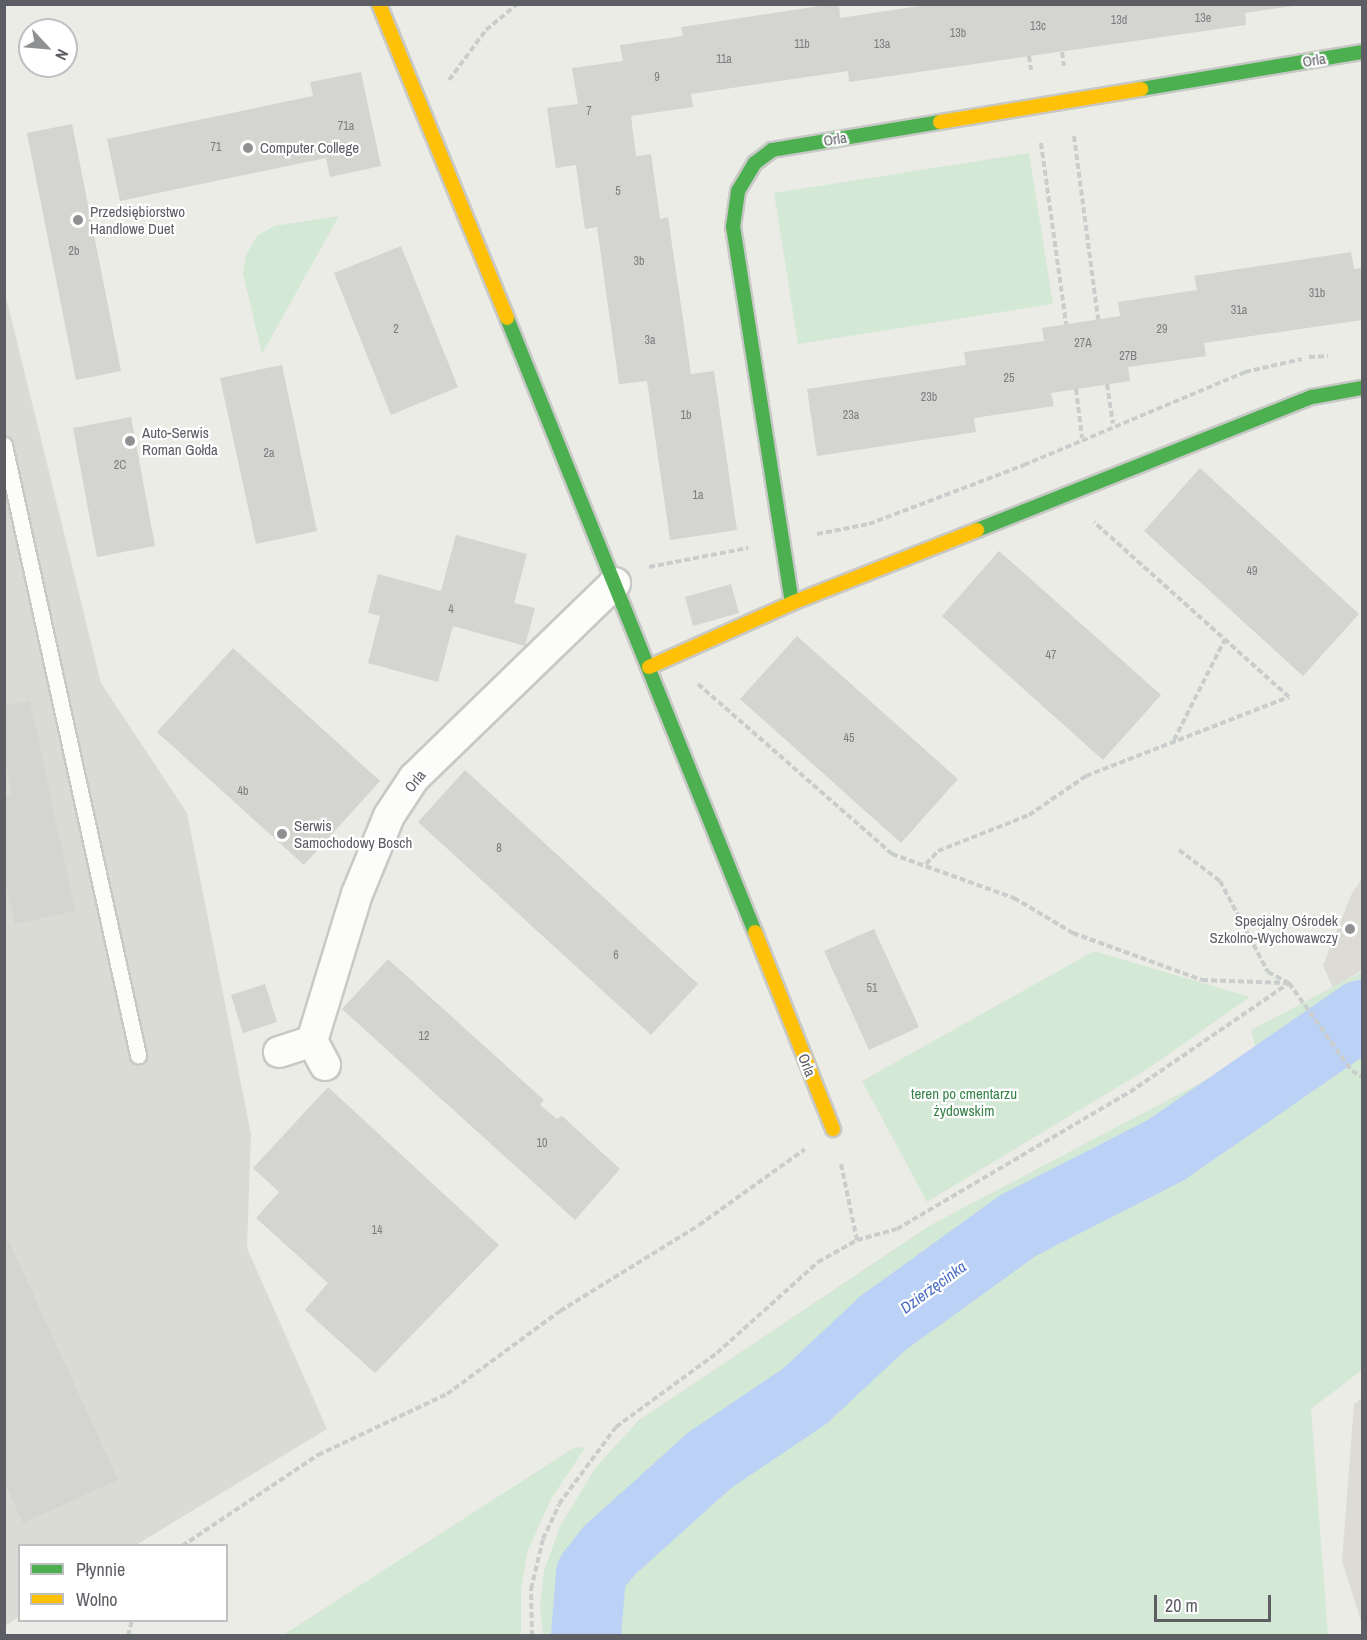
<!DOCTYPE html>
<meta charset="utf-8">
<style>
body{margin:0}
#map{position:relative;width:1367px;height:1640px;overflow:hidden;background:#ecece6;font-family:"Archivo Narrow",sans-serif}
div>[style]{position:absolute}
.industrial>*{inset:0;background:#dbdbd6}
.education>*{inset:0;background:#dcdcd4}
.green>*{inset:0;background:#d4e8d6}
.river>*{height:70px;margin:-35px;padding:0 35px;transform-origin:35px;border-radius:35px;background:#bbd1f6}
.building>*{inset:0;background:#d4d4d0}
.path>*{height:4px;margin-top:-2px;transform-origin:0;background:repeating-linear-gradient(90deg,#c9cdcb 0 6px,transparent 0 9px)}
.roads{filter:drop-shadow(2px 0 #c8c9c7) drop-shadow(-2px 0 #c8c9c7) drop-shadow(0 2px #c8c9c7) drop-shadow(0 -2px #c8c9c7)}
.lane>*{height:15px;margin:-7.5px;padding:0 7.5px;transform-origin:7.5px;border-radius:7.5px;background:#fcfcfb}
.street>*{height:30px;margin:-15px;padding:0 15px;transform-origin:15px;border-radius:15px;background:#fcfcfb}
.fast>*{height:14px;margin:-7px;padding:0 7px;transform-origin:7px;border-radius:7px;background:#4caf50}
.slow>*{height:14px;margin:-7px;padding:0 7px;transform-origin:7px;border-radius:7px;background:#ffc107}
.dots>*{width:16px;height:16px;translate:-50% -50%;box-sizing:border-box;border:3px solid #fff;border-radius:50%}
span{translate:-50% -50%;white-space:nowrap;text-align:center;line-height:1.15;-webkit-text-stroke:4.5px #fff;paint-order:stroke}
.number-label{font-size:12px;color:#7b7d80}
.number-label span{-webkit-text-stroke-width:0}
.street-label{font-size:15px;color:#5c5e64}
.poi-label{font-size:15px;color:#5c5e64}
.left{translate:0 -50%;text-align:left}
.right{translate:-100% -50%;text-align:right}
.park-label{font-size:15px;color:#368249}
.water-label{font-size:16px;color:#486bc1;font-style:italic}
.frame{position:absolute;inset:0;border:6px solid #5c5e64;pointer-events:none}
.legend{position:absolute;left:18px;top:1544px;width:210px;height:78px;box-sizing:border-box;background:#fff;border:2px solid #bebfc1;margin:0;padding:8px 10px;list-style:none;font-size:18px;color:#5c5e64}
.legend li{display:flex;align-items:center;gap:12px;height:30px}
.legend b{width:30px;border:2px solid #bebfc1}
.north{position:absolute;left:18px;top:18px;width:60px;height:60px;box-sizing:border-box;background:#fff;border:2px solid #bebfc1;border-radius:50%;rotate:116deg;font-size:16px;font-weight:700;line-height:24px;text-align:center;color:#5c5e64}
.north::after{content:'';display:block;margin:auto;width:21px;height:27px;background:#8e9092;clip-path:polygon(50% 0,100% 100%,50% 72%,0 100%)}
.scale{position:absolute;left:1154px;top:1595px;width:117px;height:27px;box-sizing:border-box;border:3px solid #5c5e64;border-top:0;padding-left:8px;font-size:18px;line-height:21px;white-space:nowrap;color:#5c5e64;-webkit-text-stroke:4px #fff;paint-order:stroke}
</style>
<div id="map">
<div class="industrial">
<i style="clip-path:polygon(4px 289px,101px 683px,187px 813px,251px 1134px,247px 1248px,327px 1429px,136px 1545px,20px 1546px,19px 1617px,5px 1626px)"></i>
</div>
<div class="education">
<i style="clip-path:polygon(1362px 879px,1362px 970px,1333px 988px,1323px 965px,1352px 893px)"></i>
<i style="clip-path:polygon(1362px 1398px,1362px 1624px,1342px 1561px,1354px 1404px)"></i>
</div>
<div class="green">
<i style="clip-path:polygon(1029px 153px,1053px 304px,798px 344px,774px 193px)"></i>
<i style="clip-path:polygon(339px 216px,262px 354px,262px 355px,243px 273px,246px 255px,257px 236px,274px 226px)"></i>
<i style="clip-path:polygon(1094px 951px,1250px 997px,1146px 1070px,927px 1202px,862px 1081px)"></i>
<i style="clip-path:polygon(1362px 972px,1362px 1370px,1311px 1409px,1328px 1635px,543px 1635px,540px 1605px,544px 1571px,560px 1526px,596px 1467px,639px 1420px,929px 1226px,1257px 1053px,1251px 1030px)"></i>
<i style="clip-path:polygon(575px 1447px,585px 1448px,551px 1499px,528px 1550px,521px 1588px,521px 1635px,283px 1635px)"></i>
</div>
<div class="river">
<i style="left:586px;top:1636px;width:62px;rotate:-85.4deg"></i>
<i style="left:591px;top:1574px;width:31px;rotate:-52deg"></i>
<i style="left:610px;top:1550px;width:135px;rotate:-42deg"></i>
<i style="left:710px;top:1460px;width:115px;rotate:-34deg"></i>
<i style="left:805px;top:1396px;width:107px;rotate:-43.1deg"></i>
<i style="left:883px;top:1323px;width:168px;rotate:-35.8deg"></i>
<i style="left:1019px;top:1225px;width:165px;rotate:-27deg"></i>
<i style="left:1166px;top:1150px;width:238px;rotate:-34.6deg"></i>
</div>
<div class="building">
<i style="clip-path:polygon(833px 4px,839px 4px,840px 18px,933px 4px,1293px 6px,1245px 13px,1246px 25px,1162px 37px,849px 82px,848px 71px,691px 94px,693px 107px,631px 116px,636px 156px,651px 154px,660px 219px,668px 217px,691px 374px,714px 371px,737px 530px,670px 540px,647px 381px,619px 384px,597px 227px,585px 229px,576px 165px,556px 168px,547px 108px,578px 104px,572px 68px,623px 61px,620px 45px,683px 36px,681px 27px)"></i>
<i style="clip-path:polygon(361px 72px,381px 166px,330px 177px,326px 158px,120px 201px,107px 139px,313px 96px,310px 82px)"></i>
<i style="clip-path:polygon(72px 124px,121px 371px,76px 380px,27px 133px)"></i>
<i style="clip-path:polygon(401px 246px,458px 387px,391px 415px,334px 273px)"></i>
<i style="clip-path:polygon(1351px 252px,1354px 269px,1362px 268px,1362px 320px,1204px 343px,1206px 356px,1128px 367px,1130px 381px,1051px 393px,1054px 406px,974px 418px,976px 432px,817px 456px,807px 389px,966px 365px,964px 352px,1044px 341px,1042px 328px,1120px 316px,1118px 302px,1197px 290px,1194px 276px)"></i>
<i style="clip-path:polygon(282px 365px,317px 531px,256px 544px,220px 378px)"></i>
<i style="clip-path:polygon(131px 417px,155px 546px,97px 557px,73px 428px)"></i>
<i style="clip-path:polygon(1200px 468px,1359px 614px,1303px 676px,1144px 531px)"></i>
<i style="clip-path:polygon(456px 535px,527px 554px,514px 603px,535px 608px,525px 646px,453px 626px,438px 682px,368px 663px,380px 616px,368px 613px,378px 574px,441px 591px)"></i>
<i style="clip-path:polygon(999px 551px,1161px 695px,1103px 760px,942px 616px)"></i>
<i style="clip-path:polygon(731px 584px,739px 613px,693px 626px,685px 597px)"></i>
<i style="clip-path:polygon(797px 636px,958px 779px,901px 843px,740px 699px)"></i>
<i style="clip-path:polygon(233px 648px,380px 781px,304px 865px,157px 732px)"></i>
<i style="clip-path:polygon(30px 701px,75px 911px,15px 924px,4px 874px,4px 796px,12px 794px,4px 758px,4px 706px)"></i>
<i style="clip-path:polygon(465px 770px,698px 984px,651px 1035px,418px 822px)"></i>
<i style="clip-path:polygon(874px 929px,919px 1027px,869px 1050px,824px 951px)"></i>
<i style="clip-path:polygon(388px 959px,544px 1100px,540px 1105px,557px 1119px,562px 1116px,620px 1169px,575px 1220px,342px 1009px)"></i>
<i style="clip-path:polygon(265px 984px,277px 1022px,243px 1033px,231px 995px)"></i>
<i style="clip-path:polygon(328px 1087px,499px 1245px,375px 1373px,305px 1310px,328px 1283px,256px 1218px,279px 1192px,253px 1168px)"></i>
<i style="clip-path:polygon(9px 1241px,118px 1480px,23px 1523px,4px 1481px,4px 1243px)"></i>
</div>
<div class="path">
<i style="left:1062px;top:52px;width:14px;rotate:82deg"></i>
<i style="left:1029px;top:56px;width:14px;rotate:82deg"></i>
<i style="left:449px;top:80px;width:62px;rotate:-53.5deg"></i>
<i style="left:486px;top:30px;width:40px;rotate:-40deg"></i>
<i style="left:1074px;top:136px;width:185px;rotate:82.5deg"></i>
<i style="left:1041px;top:143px;width:183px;rotate:82.1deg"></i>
<i style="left:1309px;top:357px;width:19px;rotate:-3deg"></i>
<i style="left:1107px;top:384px;width:40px;rotate:81.5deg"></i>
<i style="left:1076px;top:389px;width:49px;rotate:83deg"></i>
<i style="left:817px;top:534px;width:53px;rotate:-10.9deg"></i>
<i style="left:869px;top:524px;width:166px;rotate:-20.8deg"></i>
<i style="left:1024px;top:465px;width:240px;rotate:-22.8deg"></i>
<i style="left:1245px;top:372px;width:58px;rotate:-12.8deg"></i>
<i style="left:649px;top:567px;width:101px;rotate:-10.9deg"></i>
<i style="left:698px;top:684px;width:258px;rotate:41.2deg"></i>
<i style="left:892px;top:854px;width:130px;rotate:19.8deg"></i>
<i style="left:1014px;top:898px;width:69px;rotate:30.7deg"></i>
<i style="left:1073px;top:933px;width:137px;rotate:20deg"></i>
<i style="left:1202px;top:980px;width:87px;rotate:2deg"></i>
<i style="left:1174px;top:740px;width:113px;rotate:-63.2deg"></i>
<i style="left:1179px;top:850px;width:51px;rotate:37.1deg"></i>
<i style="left:1220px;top:881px;width:103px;rotate:62.2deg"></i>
<i style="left:1268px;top:972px;width:24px;rotate:28deg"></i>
<i style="left:1289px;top:983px;width:108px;rotate:54.4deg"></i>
<i style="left:1352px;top:1071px;width:12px;rotate:31deg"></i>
<i style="left:926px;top:864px;width:18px;rotate:-47deg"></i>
<i style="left:938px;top:851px;width:98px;rotate:-21.6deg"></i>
<i style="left:1029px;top:815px;width:69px;rotate:-34.4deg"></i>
<i style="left:1086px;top:776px;width:218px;rotate:-21.3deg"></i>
<i style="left:1289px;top:697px;width:262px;rotate:-138.1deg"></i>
<i style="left:841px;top:1164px;width:78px;rotate:78.1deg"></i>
<i style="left:182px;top:1546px;width:164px;rotate:-33.8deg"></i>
<i style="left:318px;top:1455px;width:143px;rotate:-25.3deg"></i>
<i style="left:447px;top:1394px;width:140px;rotate:-36.3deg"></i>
<i style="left:560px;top:1311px;width:163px;rotate:-31.7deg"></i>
<i style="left:699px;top:1225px;width:130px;rotate:-35.6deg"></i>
<i style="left:128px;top:1636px;width:16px;rotate:-76deg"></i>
<i style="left:532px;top:1636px;width:47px;rotate:-91.2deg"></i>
<i style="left:531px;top:1589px;width:51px;rotate:-76.5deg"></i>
<i style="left:543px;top:1539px;width:38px;rotate:-65deg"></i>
<i style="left:559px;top:1504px;width:96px;rotate:-53.5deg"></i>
<i style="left:616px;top:1427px;width:125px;rotate:-36.2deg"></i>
<i style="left:717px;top:1353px;width:136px;rotate:-42deg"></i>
<i style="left:818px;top:1262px;width:45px;rotate:-29.4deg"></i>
<i style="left:857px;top:1240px;width:41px;rotate:-15.4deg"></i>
<i style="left:897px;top:1229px;width:270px;rotate:-30.5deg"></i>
<i style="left:1130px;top:1092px;width:193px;rotate:-34.4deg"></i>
</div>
<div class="roads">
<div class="lane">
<i style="left:4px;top:445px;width:625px;rotate:77.61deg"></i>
</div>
<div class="street">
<i style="left:279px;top:1052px;width:35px;rotate:-18deg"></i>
<i style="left:325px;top:1065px;width:27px;rotate:-118deg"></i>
<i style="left:312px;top:1041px;width:154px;rotate:-73deg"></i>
<i style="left:357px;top:894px;width:84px;rotate:-67.7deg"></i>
<i style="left:389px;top:816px;width:45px;rotate:-56.7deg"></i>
<i style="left:414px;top:778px;width:280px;rotate:-44.1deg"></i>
</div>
<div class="fast">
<i style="left:1141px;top:89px;width:224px;rotate:-9.5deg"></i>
<i style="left:507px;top:318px;width:662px;rotate:68.01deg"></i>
<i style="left:977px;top:530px;width:360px;rotate:-21.7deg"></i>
<i style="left:1312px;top:397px;width:51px;rotate:-10.2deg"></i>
<i style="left:792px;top:603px;width:381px;rotate:-98.9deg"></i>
<i style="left:733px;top:227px;width:36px;rotate:-82deg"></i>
<i style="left:738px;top:191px;width:33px;rotate:-59deg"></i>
<i style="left:755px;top:163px;width:21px;rotate:-37deg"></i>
<i style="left:772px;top:150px;width:170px;rotate:-9.5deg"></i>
</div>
<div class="slow">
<i style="left:379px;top:4px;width:339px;rotate:67.8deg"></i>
<i style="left:940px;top:122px;width:204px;rotate:-9.3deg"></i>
<i style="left:649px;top:667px;width:157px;rotate:-24.1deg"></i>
<i style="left:792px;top:603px;width:199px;rotate:-21.5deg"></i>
<i style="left:755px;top:932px;width:212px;rotate:68.4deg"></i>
</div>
</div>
<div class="dots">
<i style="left:248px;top:148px;background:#8e9092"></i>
<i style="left:78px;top:220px;background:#8e9092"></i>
<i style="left:130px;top:441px;background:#8e9092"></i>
<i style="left:282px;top:834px;background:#8e9092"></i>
<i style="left:1350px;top:929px;background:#8e9092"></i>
</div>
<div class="number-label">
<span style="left:1203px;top:19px">13e</span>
<span style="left:1119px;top:21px">13d</span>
<span style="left:1038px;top:27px">13c</span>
<span style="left:958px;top:34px">13b</span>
<span style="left:802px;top:45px">11b</span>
<span style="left:882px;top:45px">13a</span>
<span style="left:724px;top:60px">11a</span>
<span style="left:657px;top:78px">9</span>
<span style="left:589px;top:112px">7</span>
<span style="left:346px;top:127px">71a</span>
<span style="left:216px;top:148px">71</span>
<span style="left:618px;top:192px">5</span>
<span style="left:74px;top:252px">2b</span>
<span style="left:639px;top:262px">3b</span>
<span style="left:1317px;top:294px">31b</span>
<span style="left:1239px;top:311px">31a</span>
<span style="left:396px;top:330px">2</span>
<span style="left:1162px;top:330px">29</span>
<span style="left:650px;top:341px">3a</span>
<span style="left:1083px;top:344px">27A</span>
<span style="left:1128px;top:357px">27B</span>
<span style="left:1009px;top:379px">25</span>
<span style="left:929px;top:398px">23b</span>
<span style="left:686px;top:416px">1b</span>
<span style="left:851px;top:416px">23a</span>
<span style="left:269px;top:454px">2a</span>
<span style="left:120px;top:466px">2C</span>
<span style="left:698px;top:496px">1a</span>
<span style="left:1252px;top:572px">49</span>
<span style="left:451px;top:610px">4</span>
<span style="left:1051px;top:656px">47</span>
<span style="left:849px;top:739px">45</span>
<span style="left:243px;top:792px">4b</span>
<span style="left:499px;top:849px">8</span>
<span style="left:616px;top:956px">6</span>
<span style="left:872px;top:989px">51</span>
<span style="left:424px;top:1037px">12</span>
<span style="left:542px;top:1144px">10</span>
<span style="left:377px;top:1231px">14</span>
</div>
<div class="street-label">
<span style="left:1314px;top:60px;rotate:-9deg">Orla</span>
<span style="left:835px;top:139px;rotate:-9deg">Orla</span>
<span style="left:415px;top:781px;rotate:-51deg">Orla</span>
<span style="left:807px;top:1065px;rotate:68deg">Orla</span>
</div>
<div class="poi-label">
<span class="left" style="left:260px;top:148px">Computer College</span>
<span class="left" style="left:90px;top:220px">Przedsiębiorstwo<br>Handlowe Duet</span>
<span class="left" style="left:142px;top:441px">Auto-Serwis<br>Roman Gołda</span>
<span class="left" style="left:294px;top:834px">Serwis<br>Samochodowy Bosch</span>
<span class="right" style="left:1338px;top:929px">Specjalny Ośrodek<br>Szkolno-Wychowawczy</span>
</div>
<div class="park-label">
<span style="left:964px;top:1102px">teren po cmentarzu<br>żydowskim</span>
</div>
<div class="water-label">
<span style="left:933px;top:1287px;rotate:-36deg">Dzierżęcinka</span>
</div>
<div class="frame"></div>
<ul class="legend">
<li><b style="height:8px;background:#4caf50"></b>Płynnie</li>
<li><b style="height:8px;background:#ffc107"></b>Wolno</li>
</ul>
<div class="north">N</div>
<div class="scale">20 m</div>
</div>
